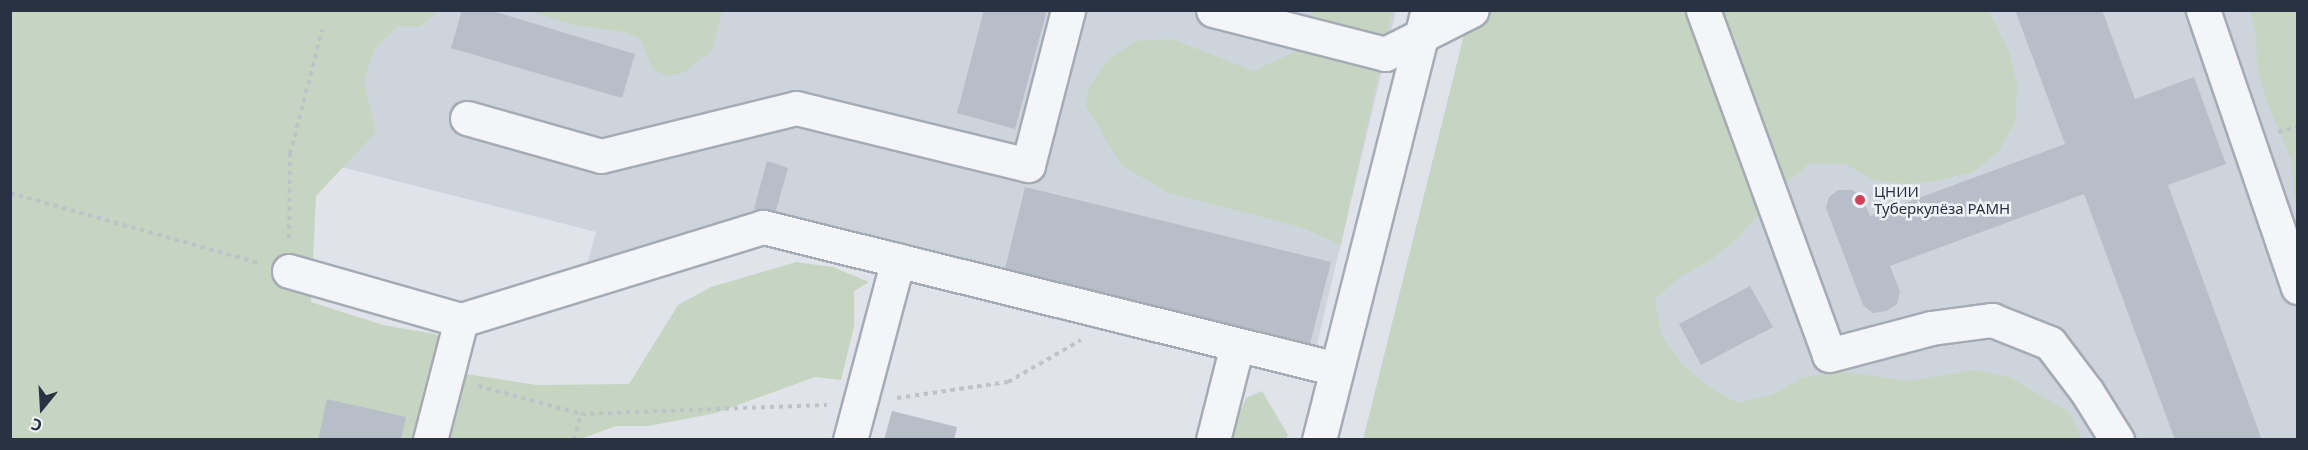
<!DOCTYPE html>
<meta charset="utf-8">
<style>
body{margin:0}
#map{position:relative;width:2308px;height:450px;overflow:hidden;background:#e0e4ea;font-family:"Noto Sans",sans-serif}
div>[style]{position:absolute}
.built>*{inset:0;background:#ced4dc}
.green>*{inset:0;background:#c6d5c1}
.building>*{inset:0;background:#b7bec8}
.path>*{height:4px;margin-top:-2px;transform-origin:0;background:repeating-linear-gradient(90deg,#bec2c9 0 4.5px,transparent 0 9px)}
.roads{filter:drop-shadow(2px 0 #a5abb5) drop-shadow(-2px 0 #a5abb5) drop-shadow(0 2px #a5abb5) drop-shadow(0 -2px #a5abb5)}
.minor>*{height:33px;margin:-16.5px;padding:0 16.5px;transform-origin:16.5px;border-radius:16.5px;background:#f3f5f8}
.dots>*{width:16px;height:16px;translate:-50% -50%;box-sizing:border-box;border:3px solid #f0f3f7;border-radius:50%}
span{translate:-50% -50%;white-space:nowrap;text-align:center;line-height:1.15;-webkit-text-stroke:5px #f0f3f7;paint-order:stroke}
.poi-label{font-size:15px;color:#283243}
.left{translate:0 -50%;text-align:left}
.frame{position:absolute;inset:0;border:12px solid #283243;pointer-events:none}
.north{position:absolute;left:12px;top:378px;width:60px;height:60px;-webkit-text-stroke:4px #f0f3f7;paint-order:stroke;rotate:198deg;font-size:16px;font-weight:700;line-height:24px;text-align:center;color:#283243}
.north::after{content:'';display:block;margin:auto;width:21px;height:27px;background:#283243;clip-path:polygon(50% 0,100% 100%,50% 72%,0 100%)}
</style>
<div id="map">
<div class="built">
<i style="clip-path:polygon(340px 11px,1396px 11px,1315px 353px,762px 213px,586px 268px,596px 232px,302px 157px)"></i>
<i style="clip-path:polygon(1470px 11px,2297px 11px,2297px 439px,1363px 440px)"></i>
</div>
<div class="green">
<i style="clip-path:polygon(10px 11px,438px 11px,419px 27px,398px 26px,374px 49px,364px 81px,376px 132px,316px 196px,311px 302px,383px 325px,435px 334px,450px 343px,466px 374px,537px 385px,629px 384px,678px 305px,711px 287px,796px 262px,833px 267px,869px 282px,854px 291px,854px 327px,841px 380px,815px 377px,716px 413px,649px 426px,616px 426px,581px 439px,11px 439px)"></i>
<i style="clip-path:polygon(530px 11px,722px 11px,712px 50px,685px 72px,669px 76px,653px 70px,640px 39px,625px 32px,573px 25px)"></i>
<i style="clip-path:polygon(1314px 11px,1392px 11px,1341px 245px,1300px 227px,1169px 193px,1121px 165px,1086px 106px,1088px 89px,1107px 60px,1135px 41px,1172px 39px,1253px 71px,1301px 49px)"></i>
<i style="clip-path:polygon(1470px 11px,1989px 11px,2009px 52px,2017px 84px,2016px 119px,1999px 151px,1973px 172px,1940px 180px,1907px 184px,1873px 180px,1845px 164px,1810px 163px,1784px 184px,1738px 238px,1712px 259px,1680px 277px,1655px 299px,1661px 334px,1682px 364px,1708px 386px,1737px 403px,1772px 395px,1802px 378px,1838px 371px,1907px 381px,1974px 370px,2009px 377px,2069px 412px,2082px 439px,1363px 440px)"></i>
<i style="clip-path:polygon(2249px 11px,2297px 11px,2297px 209px,2293px 193px,2292px 161px,2266px 100px,2257px 67px,2256px 33px)"></i>
<i style="clip-path:polygon(1262px 391px,1288px 435px,1286px 439px,1229px 440px,1246px 398px)"></i>
</div>
<div class="building">
<i style="clip-path:polygon(462px 10px,489px 10px,635px 54px,622px 98px,451px 48px)"></i>
<i style="clip-path:polygon(984px 10px,1047px 10px,1015px 129px,957px 113px)"></i>
<i style="clip-path:polygon(2015px 10px,2102px 10px,2135px 99px,2194px 77px,2226px 164px,2168px 185px,2262px 440px,2175px 440px,2084px 194px,1890px 266px,1900px 292px,1897px 304px,1887px 311px,1873px 313px,1863px 305px,1826px 208px,1829px 197px,1838px 190px,1852px 190px,1861px 195px,1870px 216px,2065px 144px)"></i>
<i style="clip-path:polygon(767px 161px,788px 168px,775px 214px,754px 209px)"></i>
<i style="clip-path:polygon(1025px 187px,1331px 262px,1310px 344px,1005px 269px)"></i>
<i style="clip-path:polygon(1750px 286px,1773px 327px,1701px 365px,1679px 324px)"></i>
<i style="clip-path:polygon(327px 399px,406px 417px,401px 440px,318px 440px)"></i>
<i style="clip-path:polygon(892px 411px,957px 427px,954px 440px,884px 440px)"></i>
</div>
<div class="path">
<i style="left:2278px;top:132px;width:21px;rotate:-14deg"></i>
<i style="left:10px;top:193px;width:259px;rotate:15.7deg"></i>
<i style="left:289px;top:238px;width:84px;rotate:-89.3deg"></i>
<i style="left:290px;top:154px;width:128px;rotate:-75.5deg"></i>
<i style="left:478px;top:386px;width:107px;rotate:15.2deg"></i>
<i style="left:581px;top:414px;width:246px;rotate:-2.1deg"></i>
<i style="left:897px;top:398px;width:112px;rotate:-8.2deg"></i>
<i style="left:1008px;top:382px;width:84px;rotate:-29.9deg"></i>
<i style="left:574px;top:440px;width:27px;rotate:-75deg"></i>
</div>
<div class="roads">
<div class="minor">
<i style="left:1213px;top:10px;width:178px;rotate:14.3deg"></i>
<i style="left:1385px;top:54px;width:97px;rotate:-26.8deg"></i>
<i style="left:1703px;top:10px;width:367px;rotate:69.9deg"></i>
<i style="left:1829px;top:355px;width:106px;rotate:-14.8deg"></i>
<i style="left:1931px;top:328px;width:62px;rotate:-7.5deg"></i>
<i style="left:1992px;top:320px;width:62px;rotate:21.6deg"></i>
<i style="left:2050px;top:343px;width:61px;rotate:52.9deg"></i>
<i style="left:2087px;top:392px;width:57px;rotate:58deg"></i>
<i style="left:2203px;top:10px;width:293px;rotate:71.1deg"></i>
<i style="left:467px;top:118px;width:139px;rotate:15.8deg"></i>
<i style="left:601px;top:156px;width:201px;rotate:-13.8deg"></i>
<i style="left:796px;top:108px;width:239px;rotate:13.8deg"></i>
<i style="left:1028px;top:165px;width:160px;rotate:-75.5deg"></i>
<i style="left:289px;top:271px;width:179px;rotate:15.9deg"></i>
<i style="left:461px;top:320px;width:316px;rotate:-17.1deg"></i>
<i style="left:763px;top:227px;width:591px;rotate:13.9deg"></i>
<i style="left:430px;top:440px;width:124px;rotate:-75.5deg"></i>
<i style="left:850px;top:440px;width:186px;rotate:-75.1deg"></i>
<i style="left:1213px;top:440px;width:98px;rotate:-75.8deg"></i>
<i style="left:1319px;top:440px;width:444px;rotate:-75.8deg"></i>
</div>
</div>
<div class="dots">
<i style="left:1860px;top:200px;background:#d73e59"></i>
</div>
<div class="poi-label">
<span class="left" style="left:1874px;top:200px">ЦНИИ<br>Туберкулёза РАМН</span>
</div>
<div class="frame"></div>
<div class="north">С</div>
</div>
